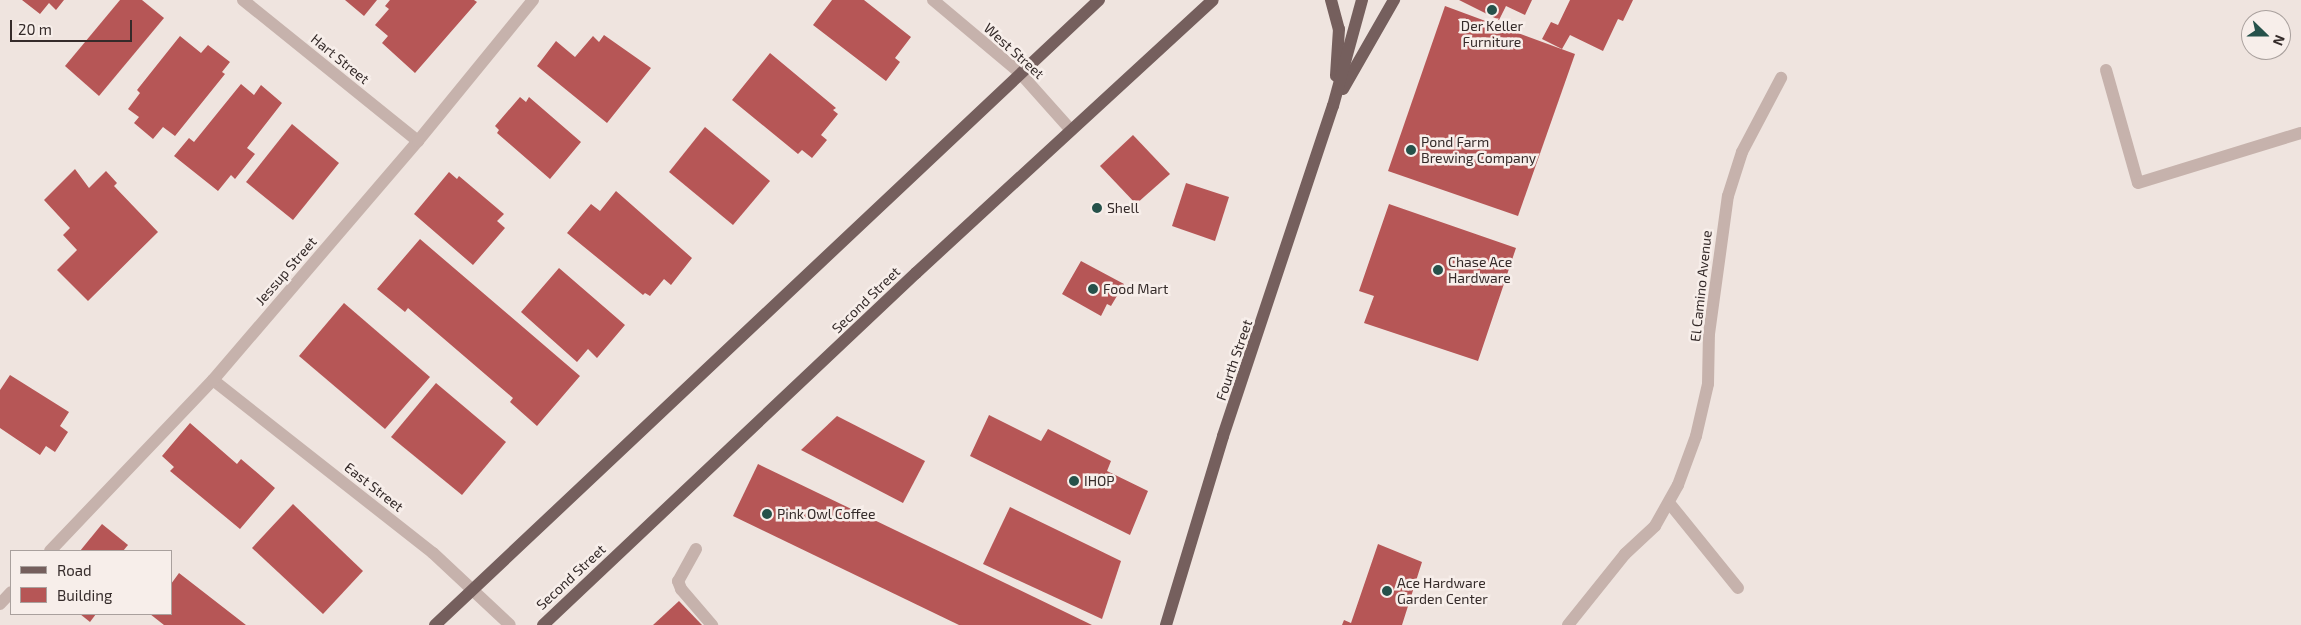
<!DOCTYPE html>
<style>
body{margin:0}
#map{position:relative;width:2301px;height:625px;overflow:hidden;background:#efe4df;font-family:"Exo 2",sans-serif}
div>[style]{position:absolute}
.building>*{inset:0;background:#b65656}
.minor>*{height:12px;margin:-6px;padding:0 6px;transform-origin:6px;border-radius:6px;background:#c6b2ac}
.major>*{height:12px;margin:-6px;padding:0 6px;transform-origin:6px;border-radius:6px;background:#755f5d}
.dots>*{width:14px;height:14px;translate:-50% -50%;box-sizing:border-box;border:2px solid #f7eeea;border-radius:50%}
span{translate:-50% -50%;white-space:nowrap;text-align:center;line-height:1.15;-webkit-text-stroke:5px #f7eeea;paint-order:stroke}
.poi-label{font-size:14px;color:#352b2a}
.left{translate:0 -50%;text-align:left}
.street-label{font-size:14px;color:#352b2a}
.legend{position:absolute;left:10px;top:550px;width:162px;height:65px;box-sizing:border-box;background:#f7eeea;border:1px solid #a9a09d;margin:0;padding:6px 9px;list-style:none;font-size:15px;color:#352b2a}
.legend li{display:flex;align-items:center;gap:10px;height:25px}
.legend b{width:25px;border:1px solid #a9a09d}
.north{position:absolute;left:2241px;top:10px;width:50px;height:50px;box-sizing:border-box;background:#f7eeea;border:1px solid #a9a09d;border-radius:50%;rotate:112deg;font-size:14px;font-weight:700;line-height:20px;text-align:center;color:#352b2a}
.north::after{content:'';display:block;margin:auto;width:18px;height:22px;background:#25514a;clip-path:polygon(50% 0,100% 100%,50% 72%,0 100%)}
.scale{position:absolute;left:10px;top:20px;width:122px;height:22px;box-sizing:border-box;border:2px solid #352b2a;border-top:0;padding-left:6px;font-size:15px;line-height:18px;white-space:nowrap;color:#352b2a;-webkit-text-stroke:4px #f7eeea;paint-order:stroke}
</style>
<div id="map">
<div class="building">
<i style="clip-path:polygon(22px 0,64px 0,56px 10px,49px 3px,40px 14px)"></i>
<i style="clip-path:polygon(120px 0,142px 0,164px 18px,99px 96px,65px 66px)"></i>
<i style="clip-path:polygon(345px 0,377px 0,364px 16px)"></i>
<i style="clip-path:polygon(390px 0,474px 0,477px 2px,415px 73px,382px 43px,388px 36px,375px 25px,389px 9px,385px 6px)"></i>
<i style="clip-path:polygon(832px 0,864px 0,911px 37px,895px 58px,900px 62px,886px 81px,813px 25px)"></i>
<i style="clip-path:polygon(1459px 0,1532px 0,1525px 15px,1506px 6px,1499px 20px)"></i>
<i style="clip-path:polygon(1570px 0,1633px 0,1623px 21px,1618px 19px,1603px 51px,1570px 35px,1562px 49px,1542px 39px,1551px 22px,1558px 25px)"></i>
<i style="clip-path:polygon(1445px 6px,1575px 54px,1518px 216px,1388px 171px)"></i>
<i style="clip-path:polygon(604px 35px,651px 68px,607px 123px,537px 66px,556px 41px,575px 57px,593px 36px,599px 42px)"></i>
<i style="clip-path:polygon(180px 36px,201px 53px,208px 45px,230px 62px,222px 72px,225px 74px,175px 136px,163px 127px,153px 139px,134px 123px,139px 117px,128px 109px,140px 93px,137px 90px)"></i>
<i style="clip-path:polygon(770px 53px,836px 108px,833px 110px,838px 114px,821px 135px,827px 140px,812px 158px,802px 150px,798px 154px,732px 100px)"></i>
<i style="clip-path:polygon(241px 84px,254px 95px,261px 85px,282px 103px,247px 148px,255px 154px,235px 179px,231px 175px,218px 191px,174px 156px,189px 138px,194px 142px)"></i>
<i style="clip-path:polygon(520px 97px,526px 102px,529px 97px,581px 142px,550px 179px,497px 133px,499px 130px,495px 126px)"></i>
<i style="clip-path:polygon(292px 124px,339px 163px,293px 220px,246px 182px)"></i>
<i style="clip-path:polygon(705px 127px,770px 181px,733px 225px,669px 172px)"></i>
<i style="clip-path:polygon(1133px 135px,1170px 174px,1136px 204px,1100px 166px)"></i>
<i style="clip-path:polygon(75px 169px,89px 188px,106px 171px,117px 183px,114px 186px,158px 232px,88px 301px,57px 270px,77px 250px,63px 235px,70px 228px,44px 200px)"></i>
<i style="clip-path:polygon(449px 172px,457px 179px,459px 176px,504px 214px,497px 221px,505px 228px,473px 265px,414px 214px)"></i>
<i style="clip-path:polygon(1186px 183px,1229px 197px,1215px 241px,1172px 226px)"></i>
<i style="clip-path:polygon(616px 191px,692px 258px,671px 285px,664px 279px,650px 296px,645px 293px,643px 295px,567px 233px,591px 204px,600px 211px)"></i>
<i style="clip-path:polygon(1389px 204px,1516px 248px,1478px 361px,1364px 323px,1374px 296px,1359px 291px)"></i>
<i style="clip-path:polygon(420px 239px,580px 376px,537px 426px,510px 402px,513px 398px,408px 308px,405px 312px,377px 289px)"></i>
<i style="clip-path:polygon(1081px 261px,1124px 284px,1111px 306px,1107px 304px,1101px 316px,1062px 294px)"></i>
<i style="clip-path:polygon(559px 268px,625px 325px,597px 358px,588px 349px,577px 362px,521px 312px)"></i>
<i style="clip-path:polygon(344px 303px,430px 377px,385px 429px,299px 356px)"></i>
<i style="clip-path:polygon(10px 375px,69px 412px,60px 426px,68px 432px,55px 452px,46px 446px,40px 455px,0 428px,0 390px)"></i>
<i style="clip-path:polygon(436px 383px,506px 442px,462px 495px,391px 437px)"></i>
<i style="clip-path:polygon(989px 415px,1041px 441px,1048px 429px,1111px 461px,1107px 471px,1148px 491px,1130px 535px,970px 456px)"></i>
<i style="clip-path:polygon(837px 416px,925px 461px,903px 503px,801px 450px)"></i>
<i style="clip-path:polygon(190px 423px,237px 464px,241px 459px,275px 488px,240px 529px,170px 471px,174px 467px,162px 456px)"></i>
<i style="clip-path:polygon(758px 464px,1092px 625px,959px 625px,733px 516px)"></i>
<i style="clip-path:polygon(293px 504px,363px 571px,323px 614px,252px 548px)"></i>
<i style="clip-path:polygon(1010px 507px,1121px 561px,1102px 619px,983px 564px)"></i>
<i style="clip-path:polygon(102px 524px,128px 545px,123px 551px,80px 551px)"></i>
<i style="clip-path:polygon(1378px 544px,1422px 562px,1402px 625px,1342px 625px,1344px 620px,1351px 623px)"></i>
<i style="clip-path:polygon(179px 573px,246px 625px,164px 625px,150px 614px,171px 614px,171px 584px)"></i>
<i style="clip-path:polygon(679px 601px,702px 625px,653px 625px)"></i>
<i style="clip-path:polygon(80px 614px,96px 614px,90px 622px)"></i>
</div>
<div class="minor">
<i style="left:243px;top:0;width:225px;rotate:38.9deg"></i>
<i style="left:933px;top:0;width:114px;rotate:40deg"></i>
<i style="left:1020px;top:73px;width:75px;rotate:48.2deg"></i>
<i style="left:2106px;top:70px;width:117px;rotate:74.2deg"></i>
<i style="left:2138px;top:183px;width:170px;rotate:-17.1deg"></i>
<i style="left:213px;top:380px;width:280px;rotate:38.2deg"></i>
<i style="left:433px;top:553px;width:105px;rotate:43.1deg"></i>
<i style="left:1670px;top:504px;width:108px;rotate:51deg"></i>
<i style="left:696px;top:549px;width:37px;rotate:119deg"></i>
<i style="left:678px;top:581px;width:9px;rotate:69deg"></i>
<i style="left:681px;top:589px;width:48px;rotate:49.3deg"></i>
<i style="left:50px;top:551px;width:236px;rotate:-46.4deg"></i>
<i style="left:213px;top:380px;width:315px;rotate:-49.4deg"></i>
<i style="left:418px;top:141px;width:182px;rotate:-50.8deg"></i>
<i style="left:0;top:604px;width:16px;rotate:-47deg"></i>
<i style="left:1568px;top:625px;width:91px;rotate:-51.2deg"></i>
<i style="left:1625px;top:554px;width:41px;rotate:-43deg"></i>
<i style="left:1655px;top:526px;width:47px;rotate:-60.7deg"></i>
<i style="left:1678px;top:485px;width:52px;rotate:-69.8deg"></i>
<i style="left:1696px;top:436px;width:53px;rotate:-77deg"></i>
<i style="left:1708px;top:384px;width:50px;rotate:-88.9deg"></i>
<i style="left:1709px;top:334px;width:139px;rotate:-82.2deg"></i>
<i style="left:1728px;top:196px;width:46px;rotate:-72.3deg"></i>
<i style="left:1742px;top:152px;width:84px;rotate:-62.2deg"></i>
</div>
<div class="major">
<i style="left:1331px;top:0;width:30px;rotate:75deg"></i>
<i style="left:1339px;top:29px;width:47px;rotate:93.7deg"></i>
<i style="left:1343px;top:89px;width:103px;rotate:-60.2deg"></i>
<i style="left:435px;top:625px;width:912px;rotate:-43.27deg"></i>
<i style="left:543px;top:625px;width:513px;rotate:-43.34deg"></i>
<i style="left:916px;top:273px;width:403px;rotate:-42.6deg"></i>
<i style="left:1166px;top:625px;width:197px;rotate:-73.2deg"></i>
<i style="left:1223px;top:436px;width:348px;rotate:-71.6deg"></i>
<i style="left:1333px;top:106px;width:110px;rotate:-74.7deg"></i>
</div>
<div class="dots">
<i style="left:1492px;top:10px;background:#25514a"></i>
<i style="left:1411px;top:150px;background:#25514a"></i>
<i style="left:1097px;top:208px;background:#25514a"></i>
<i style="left:1438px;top:270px;background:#25514a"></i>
<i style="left:1093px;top:289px;background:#25514a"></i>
<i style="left:1074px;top:481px;background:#25514a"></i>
<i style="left:767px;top:514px;background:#25514a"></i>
<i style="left:1387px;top:591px;background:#25514a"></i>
</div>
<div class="poi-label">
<span style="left:1492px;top:34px">Der Keller<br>Furniture</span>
<span class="left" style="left:1421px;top:150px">Pond Farm<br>Brewing Company</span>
<span class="left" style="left:1107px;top:208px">Shell</span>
<span class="left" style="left:1448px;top:270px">Chase Ace<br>Hardware</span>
<span class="left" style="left:1103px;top:289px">Food Mart</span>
<span class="left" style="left:1084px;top:481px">IHOP</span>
<span class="left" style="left:777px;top:514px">Pink Owl Coffee</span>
<span class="left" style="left:1397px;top:591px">Ace Hardware<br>Garden Center</span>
</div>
<div class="street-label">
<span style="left:1014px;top:51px;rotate:42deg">West Street</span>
<span style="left:340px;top:59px;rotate:39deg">Hart Street</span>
<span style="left:286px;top:271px;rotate:-49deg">Jessup Street</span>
<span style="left:1701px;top:286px;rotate:-84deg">El Camino Avenue</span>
<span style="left:866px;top:300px;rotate:-44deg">Second Street</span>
<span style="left:1234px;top:360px;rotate:-71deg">Fourth Street</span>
<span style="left:374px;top:487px;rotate:38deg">East Street</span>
<span style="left:571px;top:577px;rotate:-43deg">Second Street</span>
</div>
<ul class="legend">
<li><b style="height:6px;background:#755f5d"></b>Road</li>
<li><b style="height:14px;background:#b65656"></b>Building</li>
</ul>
<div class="north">N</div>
<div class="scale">20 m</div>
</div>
